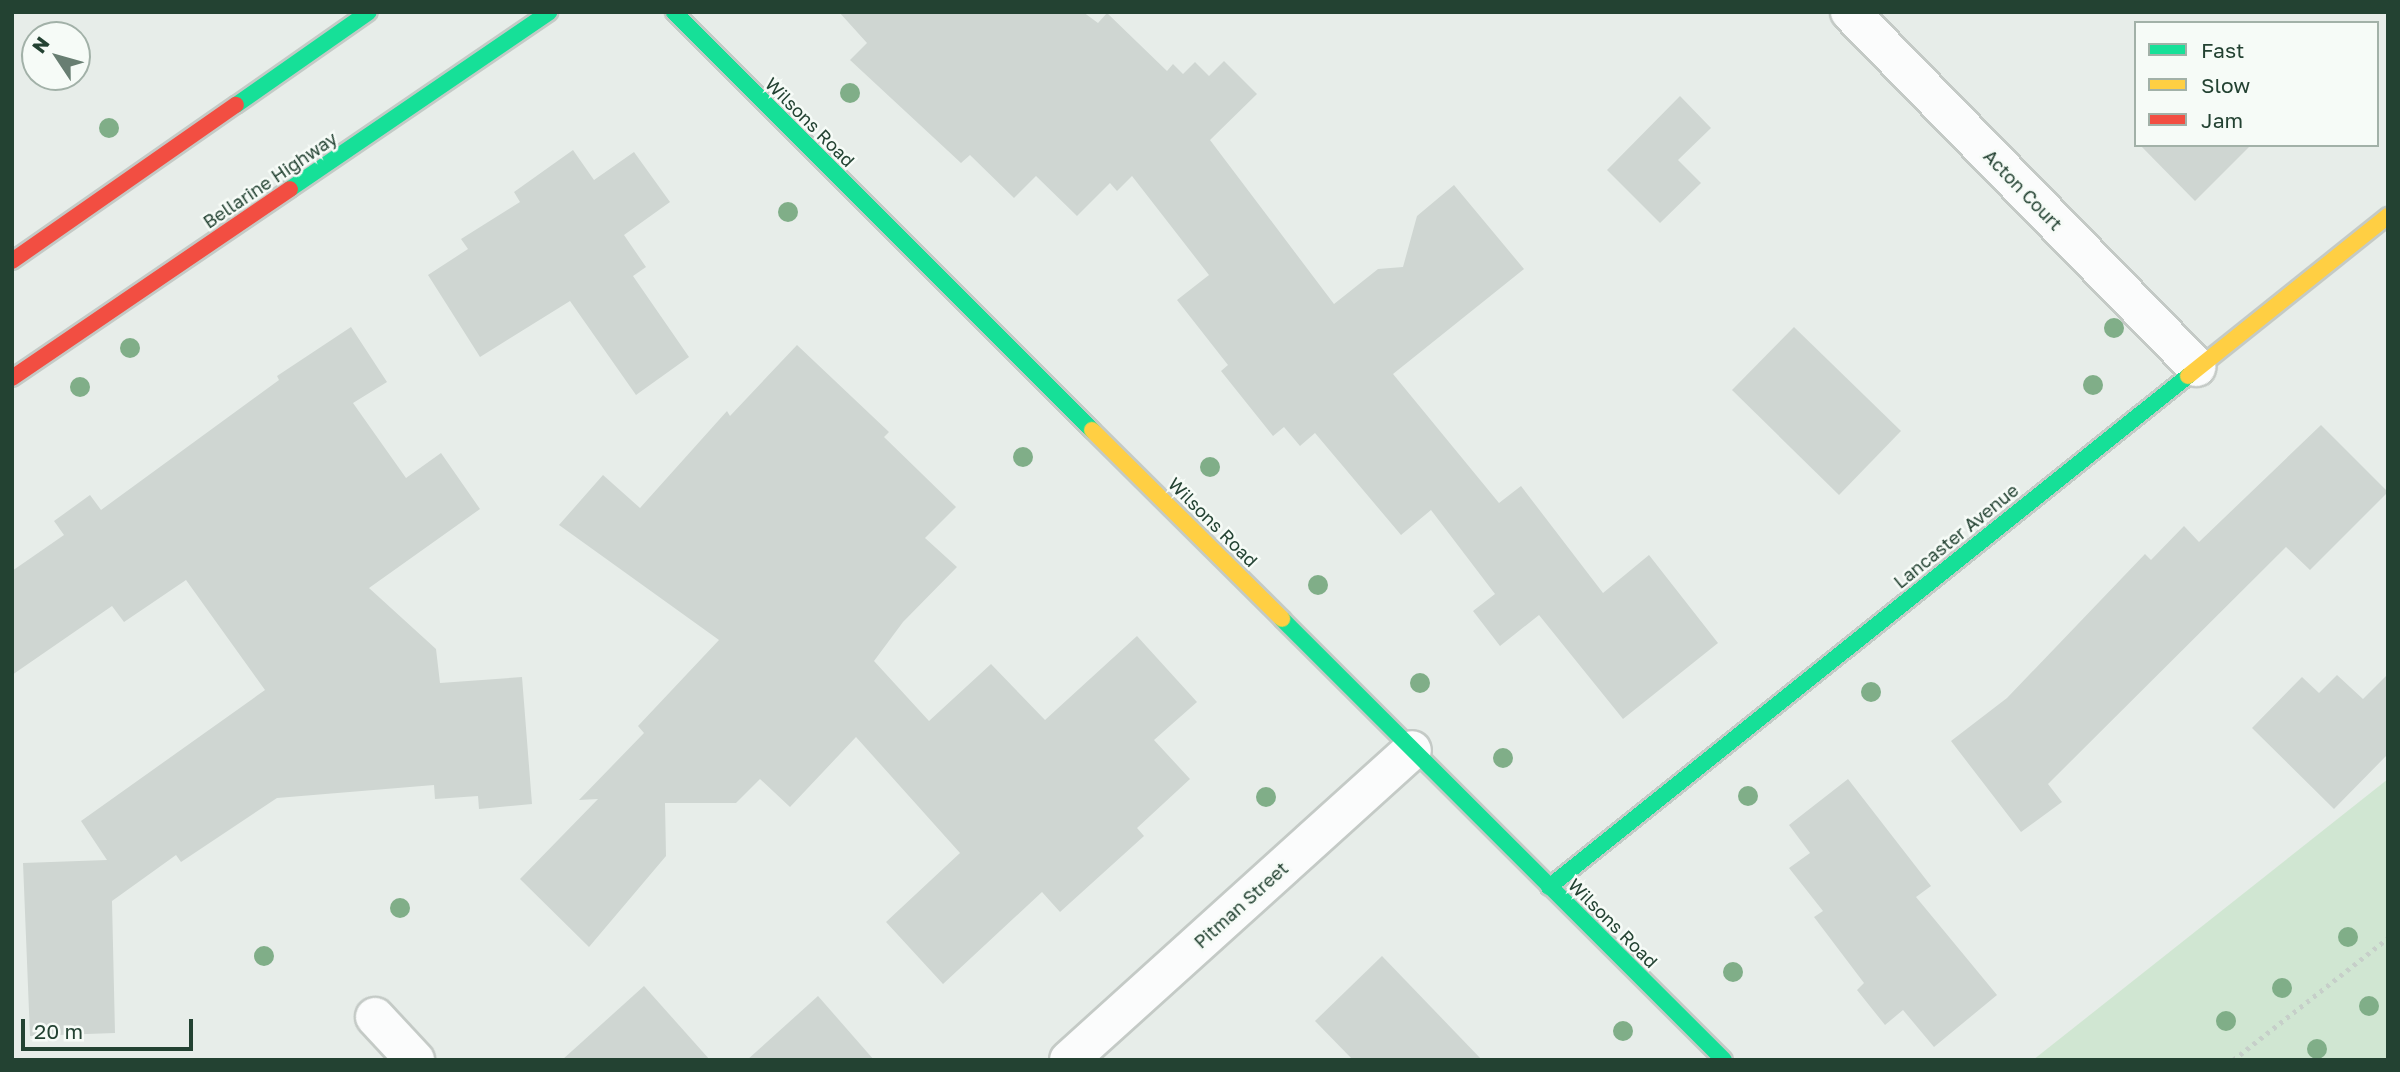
<!DOCTYPE html>
<style>
body{margin:0}
#map{position:relative;width:2400px;height:1072px;overflow:hidden;background:#e7ede9;font-family:"Golos Text",sans-serif}
div>[style]{position:absolute}
.green>*{inset:0;background:#d0e6d2}
.building>*{inset:0;background:#cfd6d2}
.path>*{height:4.5px;margin-top:-2.25px;transform-origin:0;background:repeating-linear-gradient(90deg,#c6cfc9 0 3.5px,transparent 0 8.5px)}
.roads{filter:drop-shadow(2px 0 #c4cac6) drop-shadow(-2px 0 #c4cac6) drop-shadow(0 2px #c4cac6) drop-shadow(0 -2px #c4cac6)}
.street>*{height:38px;margin:-19px;padding:0 19px;transform-origin:19px;border-radius:19px;background:#fbfcfc}
.fast>*{height:16px;margin:-8px;padding:0 8px;transform-origin:8px;border-radius:8px;background:#16e098}
.slow>*{height:16px;margin:-8px;padding:0 8px;transform-origin:8px;border-radius:8px;background:#ffcf43}
.jam>*{height:16px;margin:-8px;padding:0 8px;transform-origin:8px;border-radius:8px;background:#f24e42}
.trees>*{width:20px;height:20px;margin:-10px;border-radius:50%;background:#80ae88}
span{translate:-50% -50%;white-space:nowrap;text-align:center;line-height:1.15;-webkit-text-stroke:5px #f6fbf7;paint-order:stroke}
.street-label{font-size:18px;color:#234232}
.frame{position:absolute;inset:0;border:14px solid #234232;pointer-events:none}
.legend{position:absolute;left:2134px;top:21px;width:245px;height:126px;box-sizing:border-box;background:#f6fbf7;border:2px solid #a2b1a8;margin:0;padding:9px 12px;list-style:none;font-size:21px;color:#234232}
.legend li{display:flex;align-items:center;gap:14px;height:35px}
.legend b{width:35px;border:2px solid #a2b1a8}
.north{position:absolute;left:21px;top:21px;width:70px;height:70px;box-sizing:border-box;background:#f6fbf7;border:2px solid #a2b1a8;border-radius:50%;rotate:306deg;font-size:19px;font-weight:700;line-height:28px;text-align:center;color:#234232}
.north::after{content:'';display:block;margin:auto;width:24px;height:32px;background:#687e72;clip-path:polygon(50% 0,100% 100%,50% 72%,0 100%)}
.scale{position:absolute;left:21px;top:1019px;width:172px;height:32px;box-sizing:border-box;border:4px solid #234232;border-top:0;padding-left:9px;font-size:21px;line-height:24px;white-space:nowrap;color:#234232;-webkit-text-stroke:5px #f6fbf7;paint-order:stroke}
</style>
<div id="map">
<div class="green">
<i style="clip-path:polygon(2388px 779px,2388px 1060px,2033px 1060px)"></i>
</div>
<div class="building">
<i style="clip-path:polygon(839px 12px,1083px 12px,1098px 23px,1107px 13px,1167px 71px,1173px 64px,1183px 74px,1195px 62px,1209px 76px,1224px 61px,1257px 94px,1210px 140px,1334px 304px,1378px 269px,1403px 267px,1417px 216px,1454px 185px,1524px 269px,1393px 374px,1499px 503px,1521px 486px,1603px 593px,1649px 555px,1718px 643px,1623px 719px,1539px 615px,1500px 646px,1473px 611px,1495px 594px,1431px 510px,1401px 535px,1315px 433px,1300px 446px,1284px 427px,1273px 436px,1221px 371px,1228px 365px,1177px 300px,1209px 275px,1132px 176px,1117px 191px,1110px 183px,1077px 216px,1036px 176px,1014px 198px,970px 155px,961px 163px,850px 60px,867px 43px)"></i>
<i style="clip-path:polygon(1680px 96px,1711px 128px,1678px 160px,1701px 183px,1660px 223px,1607px 170px)"></i>
<i style="clip-path:polygon(2140px 145px,2251px 145px,2195px 201px)"></i>
<i style="clip-path:polygon(573px 150px,594px 180px,634px 152px,670px 202px,624px 235px,646px 267px,633px 276px,689px 357px,636px 395px,570px 301px,480px 357px,428px 275px,468px 249px,461px 239px,520px 202px,514px 192px)"></i>
<i style="clip-path:polygon(351px 327px,387px 382px,353px 403px,406px 478px,441px 453px,480px 509px,369px 588px,436px 649px,440px 683px,522px 677px,532px 804px,479px 809px,478px 796px,435px 799px,434px 785px,277px 798px,181px 862px,176px 855px,112px 901px,115px 1033px,30px 1036px,23px 863px,107px 860px,81px 821px,265px 690px,186px 580px,124px 622px,112px 606px,12px 675px,12px 571px,64px 535px,54px 521px,90px 495px,101px 510px,279px 380px,277px 376px)"></i>
<i style="clip-path:polygon(1794px 327px,1901px 431px,1839px 495px,1732px 390px)"></i>
<i style="clip-path:polygon(797px 345px,889px 432px,884px 437px,956px 507px,925px 538px,957px 567px,903px 622px,874px 661px,929px 721px,991px 664px,1045px 720px,1137px 636px,1197px 702px,1154px 740px,1190px 779px,1137px 828px,1144px 836px,1060px 912px,1042px 892px,943px 984px,886px 922px,960px 853px,856px 737px,790px 807px,760px 779px,736px 803px,665px 803px,666px 856px,589px 947px,520px 879px,598px 799px,579px 800px,644px 733px,638px 726px,719px 640px,559px 525px,603px 475px,640px 508px,727px 411px,730px 416px)"></i>
<i style="clip-path:polygon(2321px 425px,2388px 492px,2310px 570px,2286px 547px,2048px 784px,2062px 802px,2021px 832px,1951px 741px,2007px 698px,2145px 554px,2151px 560px,2184px 526px,2199px 542px)"></i>
<i style="clip-path:polygon(2388px 674px,2388px 754px,2334px 809px,2252px 728px,2302px 677px,2319px 693px,2337px 675px,2363px 699px)"></i>
<i style="clip-path:polygon(1848px 779px,1931px 886px,1916px 897px,1997px 995px,1934px 1047px,1903px 1010px,1885px 1025px,1857px 990px,1864px 983px,1814px 917px,1823px 911px,1789px 868px,1810px 853px,1789px 825px)"></i>
<i style="clip-path:polygon(1382px 956px,1482px 1060px,1353px 1060px,1315px 1021px)"></i>
<i style="clip-path:polygon(644px 986px,710px 1060px,562px 1060px)"></i>
<i style="clip-path:polygon(818px 996px,874px 1060px,747px 1060px)"></i>
</div>
<div class="path">
<i style="left:2233px;top:1060px;width:197px;rotate:-38.2deg"></i>
</div>
<div class="roads">
<div class="street">
<i style="left:1850px;top:12px;width:496px;rotate:45.7deg"></i>
<i style="left:375px;top:1017px;width:59px;rotate:47.1deg"></i>
<i style="left:1069px;top:1060px;width:462px;rotate:-42.1deg"></i>
</div>
<div class="fast">
<i style="left:674px;top:12px;width:591px;rotate:45deg"></i>
<i style="left:236px;top:105px;width:162px;rotate:-35deg"></i>
<i style="left:290px;top:189px;width:314px;rotate:-34.3deg"></i>
<i style="left:1282px;top:619px;width:624px;rotate:44.94deg"></i>
<i style="left:1549px;top:887px;width:818px;rotate:-38.65deg"></i>
</div>
<div class="slow">
<i style="left:2188px;top:376px;width:256px;rotate:-38.7deg"></i>
<i style="left:1092px;top:430px;width:268px;rotate:44.8deg"></i>
</div>
<div class="jam">
<i style="left:12px;top:261px;width:273px;rotate:-34.9deg"></i>
<i style="left:12px;top:378px;width:336px;rotate:-34.2deg"></i>
</div>
</div>
<div class="trees">
<i style="left:850px;top:93px"></i>
<i style="left:109px;top:128px"></i>
<i style="left:788px;top:212px"></i>
<i style="left:2114px;top:328px"></i>
<i style="left:130px;top:348px"></i>
<i style="left:2093px;top:385px"></i>
<i style="left:80px;top:387px"></i>
<i style="left:1023px;top:457px"></i>
<i style="left:1210px;top:467px"></i>
<i style="left:1318px;top:585px"></i>
<i style="left:1420px;top:683px"></i>
<i style="left:1871px;top:692px"></i>
<i style="left:1503px;top:758px"></i>
<i style="left:1748px;top:796px"></i>
<i style="left:1266px;top:797px"></i>
<i style="left:400px;top:908px"></i>
<i style="left:2348px;top:937px"></i>
<i style="left:264px;top:956px"></i>
<i style="left:1733px;top:972px"></i>
<i style="left:2282px;top:988px"></i>
<i style="left:2369px;top:1006px"></i>
<i style="left:2226px;top:1021px"></i>
<i style="left:1623px;top:1031px"></i>
<i style="left:2317px;top:1049px"></i>
</div>
<div class="street-label">
<span style="left:810px;top:122px;rotate:45deg">Wilsons Road</span>
<span style="left:270px;top:180px;rotate:-34deg">Bellarine Highway</span>
<span style="left:2023px;top:190px;rotate:46deg">Acton Court</span>
<span style="left:1213px;top:522px;rotate:45deg">Wilsons Road</span>
<span style="left:1956px;top:536px;rotate:-39deg">Lancaster Avenue</span>
<span style="left:1241px;top:905px;rotate:-42deg">Pitman Street</span>
<span style="left:1613px;top:923px;rotate:45deg">Wilsons Road</span>
</div>
<div class="frame"></div>
<ul class="legend">
<li><b style="height:9px;background:#16e098"></b>Fast</li>
<li><b style="height:9px;background:#ffcf43"></b>Slow</li>
<li><b style="height:9px;background:#f24e42"></b>Jam</li>
</ul>
<div class="north">N</div>
<div class="scale">20 m</div>
</div>
